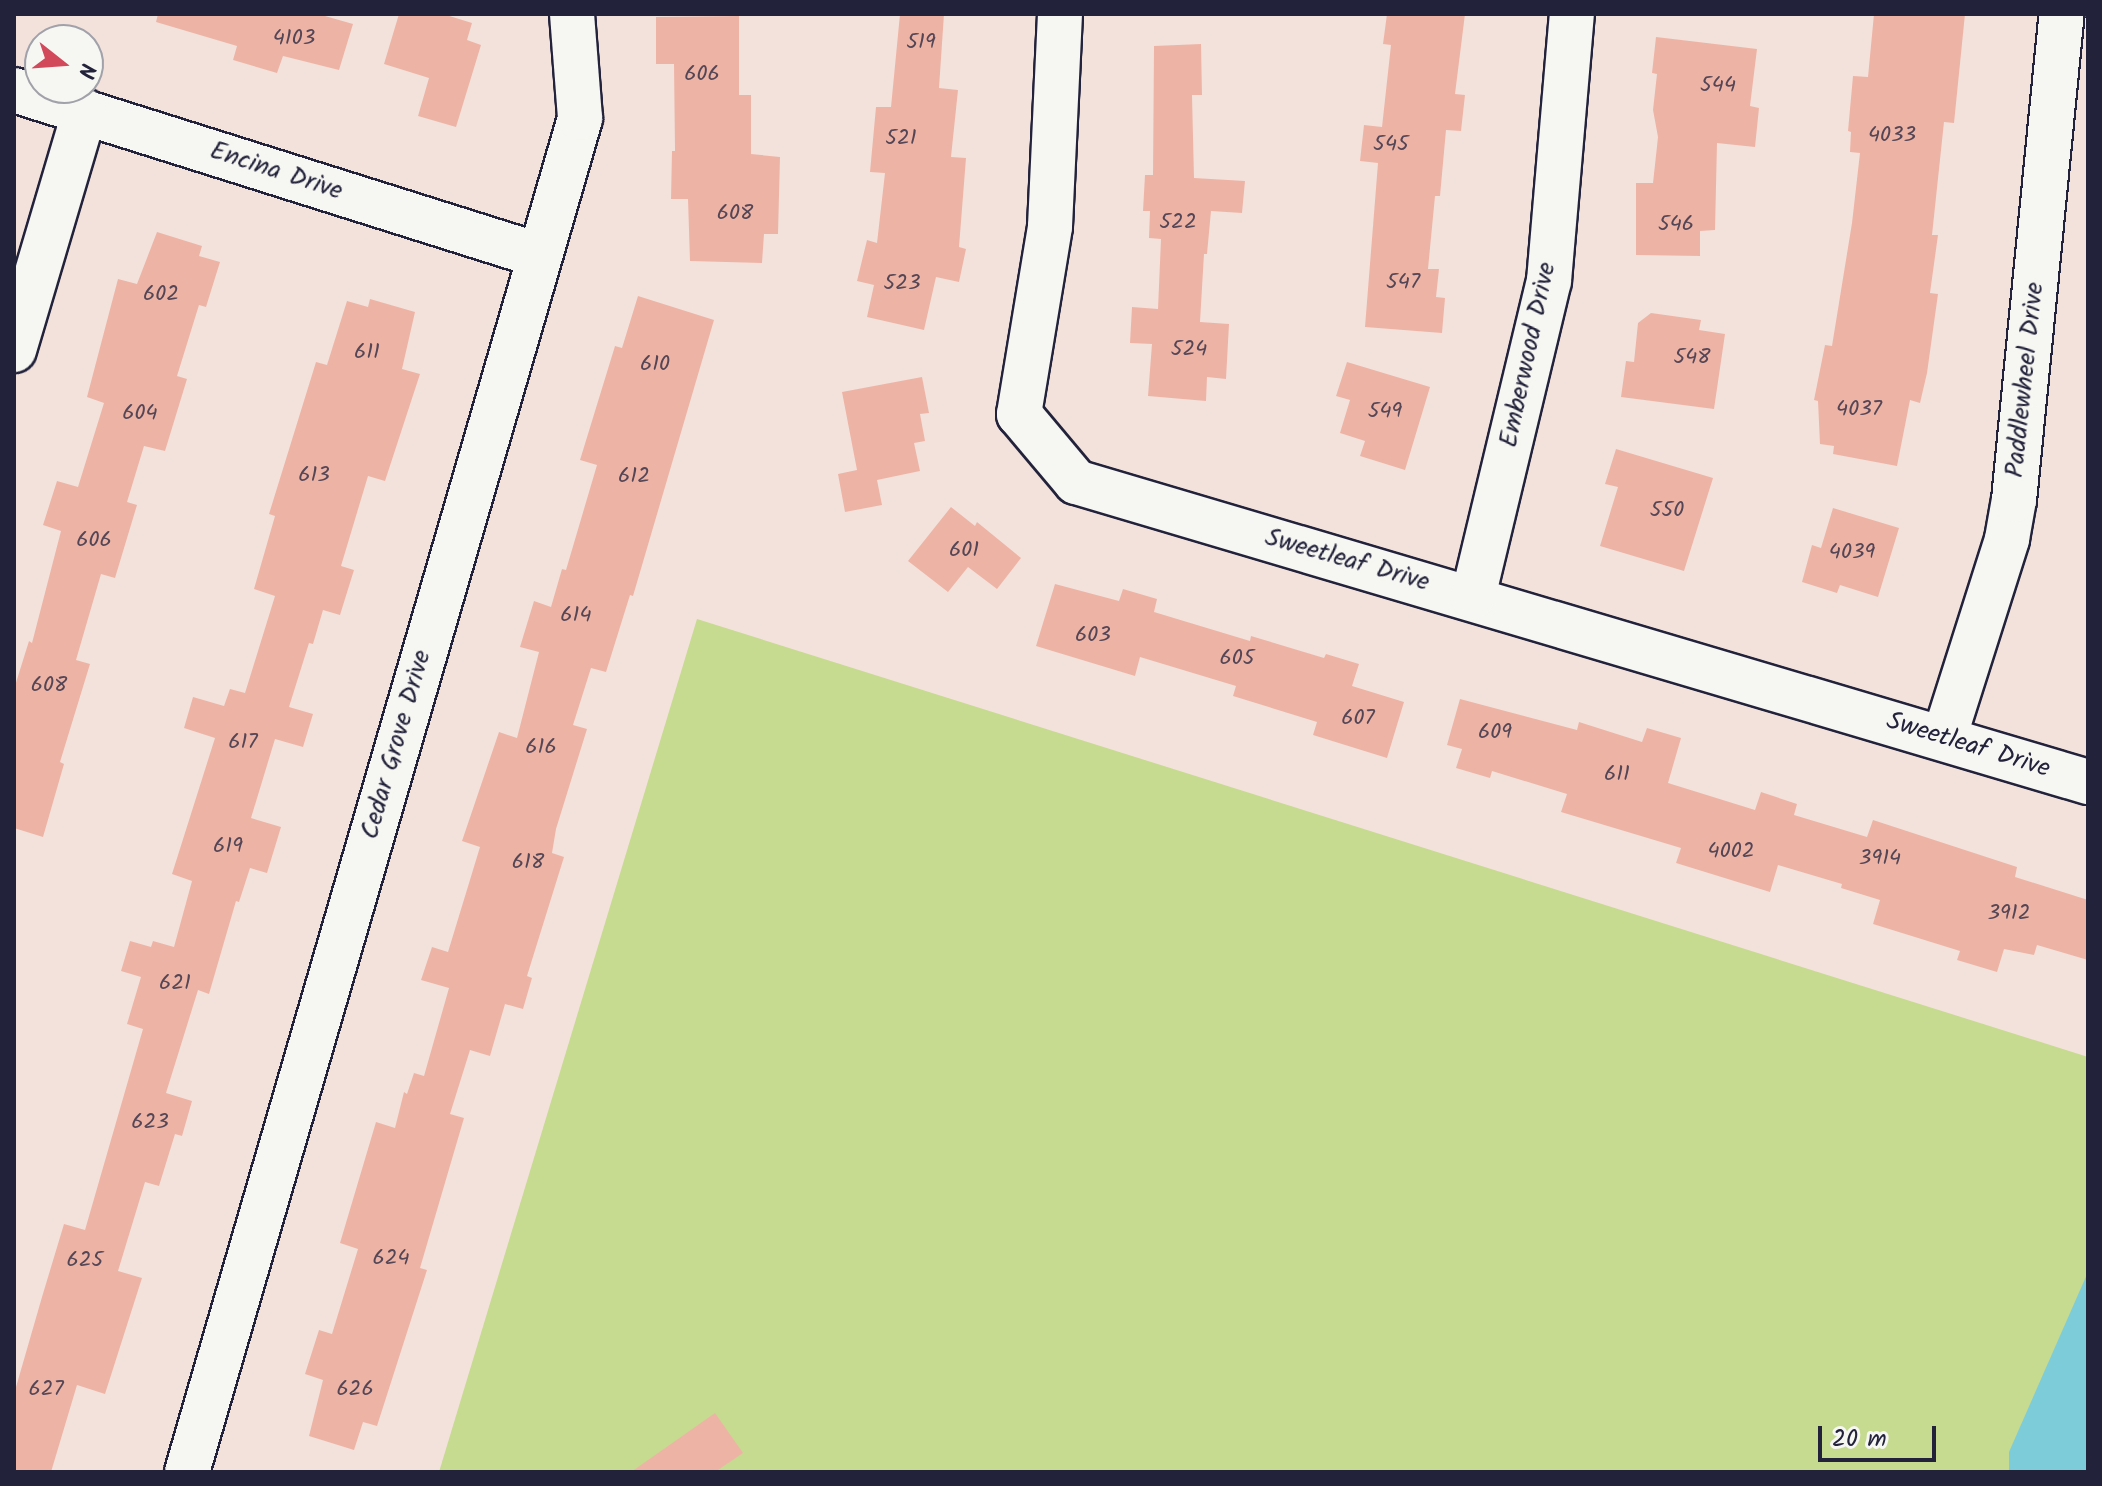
<!DOCTYPE html>
<style>
body{margin:0}
#map{position:relative;width:2102px;height:1486px;overflow:hidden;background:#f3e2db;font-family:Kalam,sans-serif}
div>[style]{position:absolute}
.green>*{inset:0;background:#c6da90}
.water>*{inset:0;background:#7dccd9}
.building>*{inset:0;background:#edb4a6}
.roads{filter:drop-shadow(2px 0 #22223b) drop-shadow(-2px 0 #22223b) drop-shadow(0 2px #22223b) drop-shadow(0 -2px #22223b)}
.street>*{height:44px;margin:-22px;padding:0 22px;transform-origin:22px;border-radius:22px;background:#f6f6f2}
span{translate:-50% -50%;white-space:nowrap;text-align:center;line-height:1.15;-webkit-text-stroke:7px #f6f6f2;paint-order:stroke}
.number-label{font-size:22px;color:#554656}
.number-label span{-webkit-text-stroke-width:0}
.street-label{font-size:26px;color:#22223b}
.frame{position:absolute;inset:0;border:16px solid #22223b;pointer-events:none}
.north{position:absolute;left:24px;top:24px;width:80px;height:80px;box-sizing:border-box;background:#f6f6f2;border:2px solid #a1a1a9;border-radius:50%;rotate:107deg;font-size:22px;font-weight:700;line-height:32px;text-align:center;color:#22223b}
.north::after{content:'';display:block;margin:auto;width:28px;height:36px;background:#d1495b;clip-path:polygon(50% 0,100% 100%,50% 72%,0 100%)}
.scale{position:absolute;left:1818px;top:1426px;width:118px;height:36px;box-sizing:border-box;border:4px solid #22223b;border-top:0;padding-left:10px;font-size:24px;line-height:28px;white-space:nowrap;color:#22223b;-webkit-text-stroke:6px #f6f6f2;paint-order:stroke}
</style>
<div id="map">
<div class="green">
<i style="clip-path:polygon(697px 619px,2088px 1057px,2088px 1472px,439px 1472px)"></i>
</div>
<div class="water">
<i style="clip-path:polygon(2088px 1272px,2088px 1472px,2009px 1472px,2009px 1452px)"></i>
</div>
<div class="building">
<i style="clip-path:polygon(158px 14px,318px 14px,353px 24px,339px 70px,283px 56px,277px 73px,233px 60px,237px 46px,156px 22px)"></i>
<i style="clip-path:polygon(399px 14px,443px 14px,472px 23px,467px 40px,481px 45px,456px 127px,418px 116px,429px 78px,384px 64px)"></i>
<i style="clip-path:polygon(900px 14px,944px 14px,939px 88px,958px 90px,951px 157px,966px 158px,959px 247px,966px 249px,959px 282px,936px 277px,924px 330px,867px 317px,874px 285px,857px 281px,867px 240px,877px 243px,885px 173px,870px 172px,876px 107px,891px 107px)"></i>
<i style="clip-path:polygon(1387px 14px,1465px 14px,1455px 94px,1465px 95px,1461px 131px,1446px 130px,1440px 196px,1435px 196px,1428px 269px,1439px 269px,1436px 297px,1445px 298px,1442px 333px,1365px 327px,1378px 163px,1360px 161px,1364px 125px,1382px 127px,1391px 45px,1383px 44px)"></i>
<i style="clip-path:polygon(1874px 14px,1965px 14px,1954px 123px,1944px 122px,1932px 235px,1938px 235px,1930px 293px,1938px 294px,1927px 373px,1920px 403px,1910px 400px,1897px 466px,1833px 454px,1834px 446px,1820px 444px,1818px 401px,1814px 400px,1825px 345px,1832px 346px,1852px 223px,1860px 153px,1850px 152px,1851px 132px,1848px 131px,1853px 76px,1868px 77px)"></i>
<i style="clip-path:polygon(739px 16px,739px 95px,751px 95px,751px 154px,780px 157px,778px 234px,764px 234px,762px 263px,690px 261px,688px 199px,671px 199px,672px 151px,675px 151px,674px 64px,656px 64px,656px 17px)"></i>
<i style="clip-path:polygon(1656px 37px,1757px 49px,1750px 106px,1759px 108px,1755px 147px,1717px 143px,1715px 230px,1700px 231px,1700px 256px,1636px 255px,1636px 183px,1653px 183px,1658px 137px,1653px 110px,1657px 74px,1652px 73px)"></i>
<i style="clip-path:polygon(1201px 44px,1202px 95px,1192px 95px,1194px 178px,1245px 181px,1242px 213px,1211px 211px,1207px 254px,1204px 254px,1200px 322px,1229px 324px,1226px 379px,1207px 377px,1206px 401px,1148px 396px,1152px 344px,1130px 343px,1132px 307px,1158px 309px,1161px 239px,1149px 238px,1150px 211px,1143px 211px,1145px 175px,1153px 175px,1154px 46px)"></i>
<i style="clip-path:polygon(157px 232px,202px 246px,199px 256px,220px 262px,206px 307px,199px 305px,177px 376px,187px 379px,165px 451px,144px 446px,127px 502px,137px 505px,115px 578px,101px 574px,76px 660px,90px 664px,60px 762px,64px 764px,43px 837px,14px 828px,14px 689px,29px 641px,32px 643px,61px 531px,43px 525px,57px 481px,78px 487px,104px 403px,87px 397px,118px 279px,137px 284px)"></i>
<i style="clip-path:polygon(638px 296px,714px 320px,633px 596px,630px 595px,606px 672px,591px 668px,573px 725px,587px 729px,556px 829px,552px 853px,564px 857px,527px 976px,532px 978px,523px 1009px,505px 1004px,490px 1056px,470px 1050px,450px 1114px,464px 1118px,420px 1268px,427px 1270px,377px 1426px,363px 1422px,354px 1450px,309px 1436px,323px 1380px,305px 1374px,319px 1330px,332px 1334px,358px 1249px,340px 1243px,376px 1122px,395px 1128px,404px 1092px,407px 1094px,414px 1073px,424px 1076px,449px 988px,421px 980px,432px 947px,448px 952px,480px 847px,462px 841px,499px 732px,517px 738px,539px 652px,520px 647px,534px 601px,551px 607px,562px 569px,566px 570px,597px 465px,580px 460px,615px 346px,622px 348px)"></i>
<i style="clip-path:polygon(370px 299px,415px 312px,402px 369px,420px 374px,385px 481px,368px 476px,341px 566px,354px 570px,340px 615px,323px 610px,313px 644px,309px 643px,289px 707px,313px 714px,303px 747px,275px 739px,251px 818px,281px 827px,267px 873px,250px 868px,239px 902px,236px 901px,209px 994px,198px 990px,166px 1093px,192px 1101px,182px 1136px,175px 1134px,159px 1186px,145px 1182px,118px 1271px,142px 1278px,105px 1394px,77px 1385px,51px 1472px,14px 1472px,14px 1394px,42px 1297px,64px 1224px,85px 1230px,143px 1029px,127px 1024px,141px 977px,121px 971px,130px 941px,151px 947px,153px 941px,174px 947px,192px 881px,172px 874px,215px 738px,184px 728px,193px 697px,224px 706px,230px 689px,245px 693px,275px 596px,254px 589px,275px 516px,269px 514px,316px 362px,327px 365px,347px 301px,368px 307px)"></i>
<i style="clip-path:polygon(1651px 313px,1701px 320px,1699px 330px,1725px 334px,1714px 409px,1621px 397px,1626px 361px,1634px 362px,1638px 323px)"></i>
<i style="clip-path:polygon(1347px 362px,1430px 387px,1405px 470px,1360px 456px,1365px 441px,1340px 433px,1350px 400px,1336px 396px)"></i>
<i style="clip-path:polygon(922px 377px,929px 413px,920px 414px,925px 441px,914px 443px,920px 471px,877px 480px,882px 505px,845px 512px,838px 474px,857px 470px,842px 392px)"></i>
<i style="clip-path:polygon(1616px 449px,1713px 478px,1684px 571px,1600px 546px,1618px 487px,1605px 484px)"></i>
<i style="clip-path:polygon(951px 507px,975px 526px,977px 522px,1021px 558px,997px 589px,968px 567px,948px 592px,908px 561px)"></i>
<i style="clip-path:polygon(1833px 508px,1899px 528px,1878px 597px,1840px 585px,1837px 593px,1802px 582px,1812px 545px,1821px 548px)"></i>
<i style="clip-path:polygon(1055px 584px,1119px 601px,1123px 589px,1157px 599px,1154px 612px,1250px 641px,1251px 636px,1324px 658px,1326px 654px,1359px 664px,1352px 686px,1404px 702px,1387px 758px,1313px 735px,1317px 722px,1233px 696px,1236px 686px,1140px 657px,1135px 676px,1036px 646px)"></i>
<i style="clip-path:polygon(1460px 699px,1577px 730px,1579px 722px,1642px 742px,1647px 728px,1681px 738px,1668px 783px,1755px 810px,1761px 792px,1797px 804px,1794px 815px,1867px 837px,1873px 820px,2017px 867px,2015px 877px,2088px 900px,2088px 960px,2037px 945px,2034px 955px,2004px 949px,1997px 972px,1957px 960px,1960px 951px,1873px 924px,1880px 900px,1841px 888px,1842px 884px,1778px 865px,1770px 892px,1676px 863px,1681px 848px,1561px 812px,1567px 794px,1492px 771px,1490px 778px,1456px 768px,1462px 749px,1447px 745px)"></i>
<i style="clip-path:polygon(715px 1413px,743px 1453px,715px 1472px,631px 1472px)"></i>
</div>
<div class="roads">
<div class="street">
<i style="left:1060px;top:14px;width:213px;rotate:92.7deg"></i>
<i style="left:1050px;top:227px;width:190px;rotate:99.4deg"></i>
<i style="left:1019px;top:414px;width:89px;rotate:50deg"></i>
<i style="left:1076px;top:482px;width:1056px;rotate:16.51deg"></i>
<i style="left:14px;top:90px;width:549px;rotate:17.48deg"></i>
<i style="left:14px;top:350px;width:249px;rotate:-73.5deg"></i>
<i style="left:1473px;top:597px;width:325px;rotate:-76.5deg"></i>
<i style="left:1549px;top:281px;width:268px;rotate:-85.1deg"></i>
<i style="left:1944px;top:738px;width:209px;rotate:-72.4deg"></i>
<i style="left:2007px;top:539px;width:40px;rotate:-80deg"></i>
<i style="left:2014px;top:500px;width:488px;rotate:-84.4deg"></i>
<i style="left:187px;top:1472px;width:1410px;rotate:-73.81deg"></i>
<i style="left:580px;top:118px;width:104px;rotate:-94.4deg"></i>
</div>
</div>
<div class="number-label">
<span style="left:294px;top:39px">4103</span>
<span style="left:921px;top:43px">519</span>
<span style="left:702px;top:75px">606</span>
<span style="left:1718px;top:86px">544</span>
<span style="left:1892px;top:136px">4033</span>
<span style="left:901px;top:139px">521</span>
<span style="left:1391px;top:145px">545</span>
<span style="left:735px;top:214px">608</span>
<span style="left:1178px;top:223px">522</span>
<span style="left:1676px;top:225px">546</span>
<span style="left:1403px;top:283px">547</span>
<span style="left:902px;top:284px">523</span>
<span style="left:161px;top:295px">602</span>
<span style="left:1189px;top:350px">524</span>
<span style="left:367px;top:353px">611</span>
<span style="left:1692px;top:358px">548</span>
<span style="left:655px;top:365px">610</span>
<span style="left:1859px;top:410px">4037</span>
<span style="left:1385px;top:412px">549</span>
<span style="left:140px;top:414px">604</span>
<span style="left:314px;top:476px">613</span>
<span style="left:634px;top:477px">612</span>
<span style="left:1667px;top:511px">550</span>
<span style="left:94px;top:541px">606</span>
<span style="left:964px;top:551px">601</span>
<span style="left:1852px;top:553px">4039</span>
<span style="left:576px;top:616px">614</span>
<span style="left:1093px;top:636px">603</span>
<span style="left:1237px;top:659px">605</span>
<span style="left:49px;top:686px">608</span>
<span style="left:1358px;top:719px">607</span>
<span style="left:1495px;top:733px">609</span>
<span style="left:243px;top:743px">617</span>
<span style="left:541px;top:748px">616</span>
<span style="left:1617px;top:775px">611</span>
<span style="left:228px;top:847px">619</span>
<span style="left:1731px;top:852px">4002</span>
<span style="left:1880px;top:859px">3914</span>
<span style="left:528px;top:863px">618</span>
<span style="left:2009px;top:914px">3912</span>
<span style="left:175px;top:984px">621</span>
<span style="left:150px;top:1123px">623</span>
<span style="left:391px;top:1259px">624</span>
<span style="left:85px;top:1261px">625</span>
<span style="left:46px;top:1390px">627</span>
<span style="left:355px;top:1390px">626</span>
</div>
<div class="street-label">
<span style="left:276px;top:172px;rotate:18deg">Encina Drive</span>
<span style="left:1529px;top:355px;rotate:-78deg">Emberwood Drive</span>
<span style="left:2026px;top:380px;rotate:-84deg">Paddlewheel Drive</span>
<span style="left:1347px;top:561px;rotate:16deg">Sweetleaf Drive</span>
<span style="left:397px;top:745px;rotate:-74deg">Cedar Grove Drive</span>
<span style="left:1968px;top:746px;rotate:17deg">Sweetleaf Drive</span>
</div>
<div class="frame"></div>
<div class="north">N</div>
<div class="scale">20 m</div>
</div>
